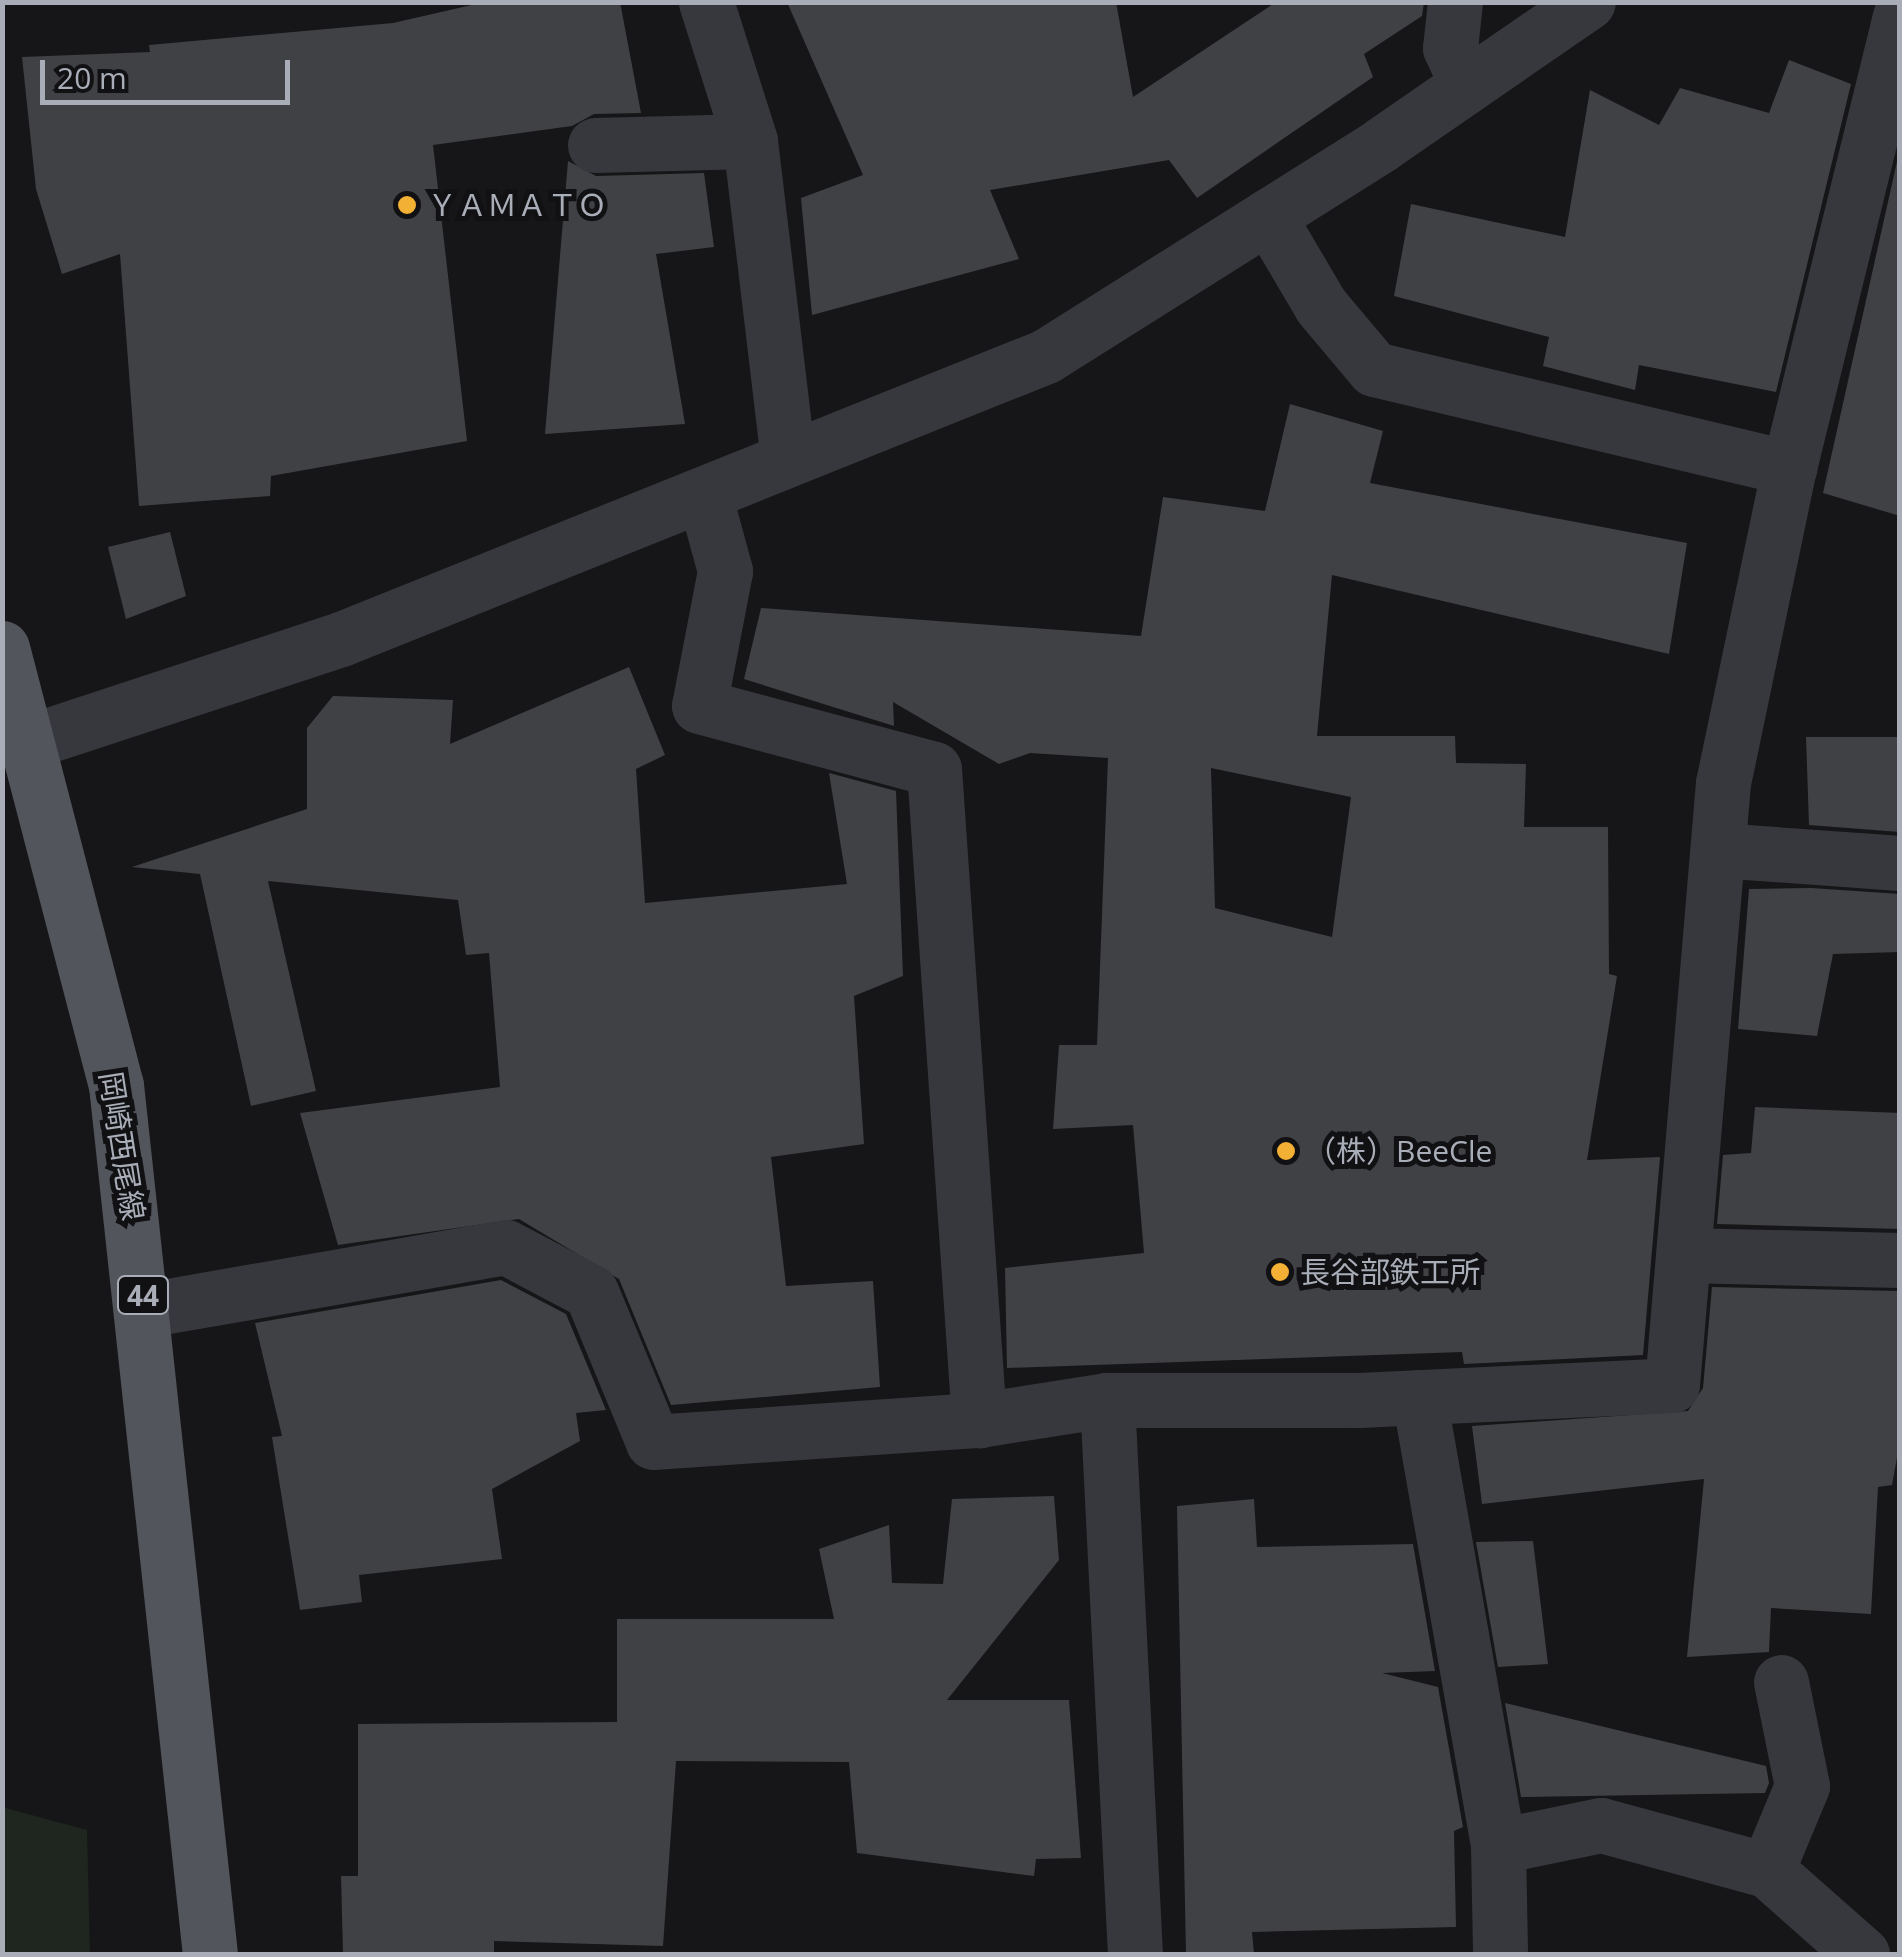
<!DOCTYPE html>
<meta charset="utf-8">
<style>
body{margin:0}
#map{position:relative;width:1902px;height:1957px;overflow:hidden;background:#161618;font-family:"Open Sans","Noto Sans JP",sans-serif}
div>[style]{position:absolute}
.green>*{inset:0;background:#1e261f}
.building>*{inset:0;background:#404145}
.minor>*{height:55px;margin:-27.5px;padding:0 27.5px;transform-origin:27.5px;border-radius:27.5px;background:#37383d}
.major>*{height:55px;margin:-27.5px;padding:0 27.5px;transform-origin:27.5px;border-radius:27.5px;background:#53555c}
.dots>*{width:28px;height:28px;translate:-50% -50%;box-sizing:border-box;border:5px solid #111113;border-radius:50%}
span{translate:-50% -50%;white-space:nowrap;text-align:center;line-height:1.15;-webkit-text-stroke:10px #111113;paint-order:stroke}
.shield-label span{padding:2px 8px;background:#111113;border:2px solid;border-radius:8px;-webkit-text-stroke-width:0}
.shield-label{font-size:28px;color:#a8adb8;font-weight:700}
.poi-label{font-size:30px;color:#a8adb8}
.left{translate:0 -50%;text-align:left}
.street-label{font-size:30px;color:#a8adb8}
.frame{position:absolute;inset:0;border:5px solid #a8adb8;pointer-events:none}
.scale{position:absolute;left:40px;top:60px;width:250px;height:45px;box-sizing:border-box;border:5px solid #a8adb8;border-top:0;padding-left:12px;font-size:30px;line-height:35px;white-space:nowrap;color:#a8adb8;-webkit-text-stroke:8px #111113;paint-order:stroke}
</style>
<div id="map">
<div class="green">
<i style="clip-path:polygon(2px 1807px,87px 1830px,90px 1954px,3px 1954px)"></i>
</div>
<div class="building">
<i style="clip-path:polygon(485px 2px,620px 2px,641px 113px,594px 114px,572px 126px,433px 145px,467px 441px,271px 476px,270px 496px,139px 506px,120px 254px,62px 274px,36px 189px,22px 57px,150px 52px,149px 45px,393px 23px)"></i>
<i style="clip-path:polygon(787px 2px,1116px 2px,1133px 97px,1276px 2px,1424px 2px,1422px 16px,1364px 54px,1373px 77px,1197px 198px,1169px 160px,990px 190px,1019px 259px,812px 315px,801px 198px,863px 175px)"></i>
<i style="clip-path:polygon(1789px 60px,1851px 84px,1776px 392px,1639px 365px,1635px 390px,1543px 366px,1549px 337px,1394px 296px,1411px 204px,1565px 237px,1590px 90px,1659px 125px,1680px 88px,1769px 113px)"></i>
<i style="clip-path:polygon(1900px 148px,1900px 516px,1823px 493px)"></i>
<i style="clip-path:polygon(568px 161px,596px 176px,704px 173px,714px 247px,656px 254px,685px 424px,545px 434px)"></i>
<i style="clip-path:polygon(evenodd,1290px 404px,1383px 431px,1370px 483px,1687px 543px,1669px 654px,1332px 575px,1317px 736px,1455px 736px,1456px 763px,1526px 764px,1524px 827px,1608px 827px,1609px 974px,1617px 976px,1587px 1160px,1660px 1157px,1643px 1355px,1464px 1364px,1462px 1352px,1007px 1368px,1005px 1268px,1144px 1253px,1133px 1125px,1053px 1129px,1059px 1045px,1097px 1045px,1108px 758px,1030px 753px,999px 764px,893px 702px,894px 726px,744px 679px,761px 608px,1141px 636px,1163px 497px,1265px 511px,1290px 404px,1211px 768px,1351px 797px,1332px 937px,1215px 908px,1211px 768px)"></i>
<i style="clip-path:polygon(170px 532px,186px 596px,126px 619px,108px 547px)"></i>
<i style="clip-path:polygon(629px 667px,665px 755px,636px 769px,645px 903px,847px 884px,829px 773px,896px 791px,903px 976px,854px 996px,864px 1144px,771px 1157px,786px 1286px,873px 1281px,880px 1387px,671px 1405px,619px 1279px,519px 1219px,338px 1245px,300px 1113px,500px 1087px,489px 953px,466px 955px,458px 900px,268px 881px,316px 1091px,251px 1106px,200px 874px,132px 867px,307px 809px,307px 728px,333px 696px,453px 700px,450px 744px)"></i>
<i style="clip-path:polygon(1806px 737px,1900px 737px,1900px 832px,1809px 825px)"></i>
<i style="clip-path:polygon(1811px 888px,1900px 894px,1900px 952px,1833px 954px,1817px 1036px,1738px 1029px,1749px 889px)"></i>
<i style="clip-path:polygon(1755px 1107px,1900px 1113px,1900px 1229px,1717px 1224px,1723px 1155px,1751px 1153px)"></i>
<i style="clip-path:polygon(501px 1280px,566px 1314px,606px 1410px,576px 1413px,580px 1441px,492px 1489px,502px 1559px,359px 1575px,362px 1602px,300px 1610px,272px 1437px,282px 1436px,255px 1323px)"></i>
<i style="clip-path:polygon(1712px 1287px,1900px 1291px,1900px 1441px,1892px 1485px,1878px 1487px,1871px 1614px,1771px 1608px,1769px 1652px,1687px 1657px,1704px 1479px,1482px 1504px,1472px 1426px,1688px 1411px,1703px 1388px)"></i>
<i style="clip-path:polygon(1054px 1496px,1059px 1560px,947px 1700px,1069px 1700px,1081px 1858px,1036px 1859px,1034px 1876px,857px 1853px,849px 1762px,676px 1761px,663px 1946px,494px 1941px,494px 1954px,343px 1954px,341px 1876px,358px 1876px,358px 1724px,617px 1722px,617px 1619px,834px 1619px,819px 1549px,889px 1525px,892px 1583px,943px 1584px,952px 1499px)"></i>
<i style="clip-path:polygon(1254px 1499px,1257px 1547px,1413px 1544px,1435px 1671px,1382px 1673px,1438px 1687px,1463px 1827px,1454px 1831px,1456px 1927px,1252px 1932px,1254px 1954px,1186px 1954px,1177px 1506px)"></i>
<i style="clip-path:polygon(1533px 1541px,1548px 1664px,1498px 1667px,1476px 1542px)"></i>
<i style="clip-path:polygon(1505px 1703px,1766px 1766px,1769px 1783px,1765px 1793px,1521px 1797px)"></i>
</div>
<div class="minor">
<i style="left:706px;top:2px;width:146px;rotate:72.4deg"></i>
<i style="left:750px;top:141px;width:320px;rotate:83.2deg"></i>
<i style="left:1455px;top:2px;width:46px;rotate:96.2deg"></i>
<i style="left:1450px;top:48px;width:40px;rotate:65deg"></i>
<i style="left:595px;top:145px;width:155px;rotate:-1.5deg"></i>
<i style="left:1268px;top:216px;width:104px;rotate:59.5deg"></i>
<i style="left:1321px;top:306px;width:82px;rotate:49.9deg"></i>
<i style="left:1374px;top:369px;width:427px;rotate:13.4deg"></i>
<i style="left:704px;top:494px;width:80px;rotate:74.7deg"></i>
<i style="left:725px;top:571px;width:137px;rotate:100.9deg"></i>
<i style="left:699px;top:706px;width:243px;rotate:15deg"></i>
<i style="left:934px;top:769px;width:653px;rotate:86.05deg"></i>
<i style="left:25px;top:743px;width:333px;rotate:-18.2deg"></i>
<i style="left:341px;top:639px;width:760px;rotate:-21.87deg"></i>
<i style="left:1046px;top:356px;width:397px;rotate:-32.2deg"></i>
<i style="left:1382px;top:144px;width:250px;rotate:-34.6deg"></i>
<i style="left:1718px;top:850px;width:182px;rotate:4.1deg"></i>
<i style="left:1684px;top:1255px;width:216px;rotate:1.3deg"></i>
<i style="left:145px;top:1310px;width:366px;rotate:-9.9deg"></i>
<i style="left:506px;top:1247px;width:96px;rotate:27.9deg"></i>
<i style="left:591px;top:1292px;width:162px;rotate:67.5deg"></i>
<i style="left:653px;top:1442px;width:327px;rotate:-3.9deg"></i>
<i style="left:979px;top:1420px;width:130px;rotate:-8.9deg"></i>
<i style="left:1107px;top:1400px;width:252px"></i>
<i style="left:1359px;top:1400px;width:313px;rotate:-2.7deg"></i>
<i style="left:1672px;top:1385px;width:604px;rotate:-85.16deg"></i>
<i style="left:1723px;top:783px;width:322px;rotate:-78.2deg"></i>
<i style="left:1789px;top:468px;width:466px;rotate:-76.2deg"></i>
<i style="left:1419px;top:1397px;width:456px;rotate:80deg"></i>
<i style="left:1498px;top:1846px;width:108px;rotate:88.9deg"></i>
<i style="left:1107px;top:1400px;width:555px;rotate:87.11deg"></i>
<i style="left:1498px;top:1846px;width:105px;rotate:-11.5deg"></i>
<i style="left:1601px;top:1825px;width:172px;rotate:15.2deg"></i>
<i style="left:1767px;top:1870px;width:127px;rotate:41.5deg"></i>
<i style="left:1767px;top:1870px;width:91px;rotate:-67.4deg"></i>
<i style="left:1802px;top:1786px;width:106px;rotate:-101.4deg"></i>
</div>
<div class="major">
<i style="left:2px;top:648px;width:452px;rotate:75.4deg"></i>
<i style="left:116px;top:1085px;width:874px;rotate:83.83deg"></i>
</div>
<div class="dots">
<i style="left:407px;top:205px;background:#f2b134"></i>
<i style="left:1286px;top:1151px;background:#f2b134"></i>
<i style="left:1280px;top:1272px;background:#f2b134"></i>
</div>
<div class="shield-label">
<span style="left:143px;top:1295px">44</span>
</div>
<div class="poi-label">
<span class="left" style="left:427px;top:205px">ＹＡＭＡＴＯ</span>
<span class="left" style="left:1306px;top:1151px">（株）BeeCle</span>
<span class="left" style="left:1300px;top:1272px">長谷部鉄工所</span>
</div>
<div class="street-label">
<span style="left:122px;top:1146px;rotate:81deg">岡崎西尾線</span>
</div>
<div class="frame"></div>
<div class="scale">20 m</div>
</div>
